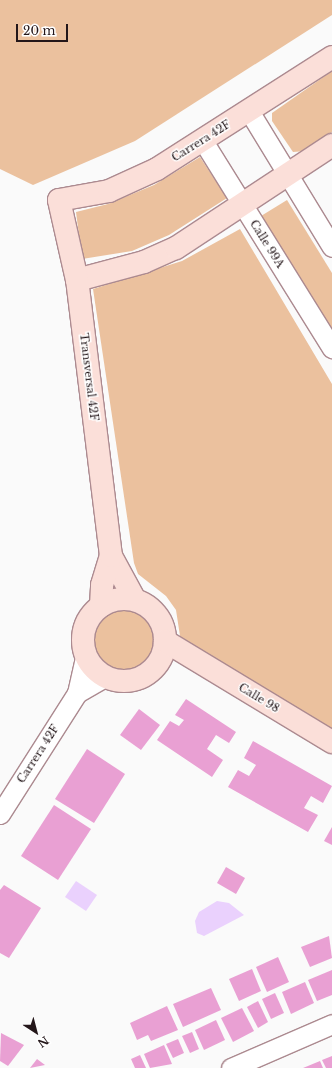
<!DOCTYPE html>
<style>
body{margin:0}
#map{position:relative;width:332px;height:1068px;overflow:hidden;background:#fafafa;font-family:"Libre Baskerville",serif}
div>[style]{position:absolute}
.green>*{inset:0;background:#ebc19e}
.round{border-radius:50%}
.water>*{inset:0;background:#ead1fd}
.building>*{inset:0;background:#e9a0d3}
.roads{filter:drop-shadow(1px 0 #ac8a90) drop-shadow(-1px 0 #ac8a90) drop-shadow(0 1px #ac8a90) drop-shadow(0 -1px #ac8a90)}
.street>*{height:19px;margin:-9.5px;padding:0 9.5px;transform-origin:9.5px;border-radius:9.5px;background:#fff}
.secondary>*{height:22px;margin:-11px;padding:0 11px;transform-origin:11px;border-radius:11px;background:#fbdfd9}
.secondary>.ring{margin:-11px;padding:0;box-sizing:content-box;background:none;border:22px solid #fbdfd9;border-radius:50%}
span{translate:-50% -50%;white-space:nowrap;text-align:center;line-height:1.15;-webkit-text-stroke:3px #fff;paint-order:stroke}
.street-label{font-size:11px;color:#231619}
.north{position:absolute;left:16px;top:1012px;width:40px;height:40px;-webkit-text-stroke:3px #fff;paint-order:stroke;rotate:144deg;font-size:11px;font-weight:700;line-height:16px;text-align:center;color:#231619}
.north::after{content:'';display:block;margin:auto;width:14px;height:18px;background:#231619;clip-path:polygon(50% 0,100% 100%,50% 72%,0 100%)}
.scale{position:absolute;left:16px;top:24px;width:52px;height:18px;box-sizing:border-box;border:2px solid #231619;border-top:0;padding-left:5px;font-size:12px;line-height:14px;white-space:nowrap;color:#231619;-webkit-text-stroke:3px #fff;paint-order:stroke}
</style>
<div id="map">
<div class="green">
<i style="clip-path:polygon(0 0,332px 0,332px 15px,135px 141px,33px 185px,0 169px)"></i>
<i style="clip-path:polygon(332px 71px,332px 132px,306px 151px,293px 152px,272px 121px,272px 113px)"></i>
<i style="clip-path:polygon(200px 157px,227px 198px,169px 235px,132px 251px,82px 259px,76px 212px,108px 204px,154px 185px)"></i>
<i style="clip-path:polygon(287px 200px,332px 273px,332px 332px,261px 216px)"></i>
<i style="clip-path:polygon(240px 229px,332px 384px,332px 734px,192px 655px,180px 636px,176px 610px,166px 596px,138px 574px,134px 563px,93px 289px,182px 261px)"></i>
<i class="round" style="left:88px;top:603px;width:72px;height:72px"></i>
</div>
<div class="water">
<i style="clip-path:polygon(76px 881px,97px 895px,86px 911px,65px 897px)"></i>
<i style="clip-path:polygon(217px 901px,229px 903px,244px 915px,204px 936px,197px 933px,195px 921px,199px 912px)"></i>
</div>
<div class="building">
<i style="clip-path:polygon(186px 699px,236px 732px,229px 743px,216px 735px,207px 749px,223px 760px,212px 777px,157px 740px,170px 721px,179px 726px,184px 720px,175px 715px)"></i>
<i style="clip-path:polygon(139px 709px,160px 725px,141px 750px,120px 735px)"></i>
<i style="clip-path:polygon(253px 741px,332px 786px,323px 803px,311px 796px,304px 808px,318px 815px,308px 832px,228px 787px,238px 770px,249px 776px,256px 765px,244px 758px)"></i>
<i style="clip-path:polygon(87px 749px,125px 774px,94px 823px,55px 799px)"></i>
<i style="clip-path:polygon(54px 805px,91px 829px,58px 880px,21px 856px)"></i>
<i style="clip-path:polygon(332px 827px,332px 845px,324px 841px)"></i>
<i style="clip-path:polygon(226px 867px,245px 878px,236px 894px,217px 883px)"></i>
<i style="clip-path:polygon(4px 885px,41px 908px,9px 958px,0 953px,0 890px)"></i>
<i style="clip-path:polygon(329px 936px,332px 958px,310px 967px,301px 947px)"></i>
<i style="clip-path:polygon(278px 957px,289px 982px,267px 992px,256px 967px)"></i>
<i style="clip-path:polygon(252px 969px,261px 991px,239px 1001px,229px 979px)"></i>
<i style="clip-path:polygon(332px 970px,332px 995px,317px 1001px,308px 980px)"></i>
<i style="clip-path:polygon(305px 982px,314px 1003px,291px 1014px,282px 992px)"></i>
<i style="clip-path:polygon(211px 988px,221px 1010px,183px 1027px,173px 1004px)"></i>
<i style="clip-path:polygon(275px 993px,284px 1013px,271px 1019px,262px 999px)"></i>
<i style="clip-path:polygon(258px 1001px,268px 1022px,258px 1028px,247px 1007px)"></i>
<i style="clip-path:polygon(167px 1006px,178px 1030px,151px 1041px,148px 1035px,137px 1040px,130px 1023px)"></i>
<i style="clip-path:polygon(242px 1008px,254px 1031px,233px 1042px,221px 1018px)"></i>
<i style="clip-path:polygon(216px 1020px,225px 1040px,204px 1050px,195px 1030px)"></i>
<i style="clip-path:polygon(192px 1032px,199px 1049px,190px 1053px,182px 1036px)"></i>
<i style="clip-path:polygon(1px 1033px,24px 1045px,8px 1066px,0 1061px)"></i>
<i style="clip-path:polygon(178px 1039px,184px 1053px,173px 1058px,166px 1044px)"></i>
<i style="clip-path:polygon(164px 1045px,172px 1064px,150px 1068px,144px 1054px)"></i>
<i style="clip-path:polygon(140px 1055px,146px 1068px,135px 1068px,131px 1059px)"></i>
<i style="clip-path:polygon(332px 1056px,332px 1068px,326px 1068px,322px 1060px)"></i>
<i style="clip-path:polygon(37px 1059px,45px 1065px,30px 1068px)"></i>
<i style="clip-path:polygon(320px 1061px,323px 1068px,303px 1068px)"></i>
</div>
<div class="roads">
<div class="street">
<i style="left:249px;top:111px;width:159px;rotate:58.6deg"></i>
<i style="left:203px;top:141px;width:244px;rotate:58.1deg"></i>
<i style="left:77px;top:693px;width:34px;rotate:-30deg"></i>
<i style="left:0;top:814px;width:143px;rotate:-57.5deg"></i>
<i style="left:77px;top:693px;width:41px;rotate:-77.3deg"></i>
<i style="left:231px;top:1068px;width:110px;rotate:-23.5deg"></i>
</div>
<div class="secondary">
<i style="left:77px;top:280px;width:69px;rotate:-15deg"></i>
<i style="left:144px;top:262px;width:35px;rotate:-24deg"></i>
<i style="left:176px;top:248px;width:187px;rotate:-33.4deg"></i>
<i style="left:111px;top:556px;width:50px;rotate:61.4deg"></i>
<i class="ring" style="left:83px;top:599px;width:60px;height:60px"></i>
<i style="left:101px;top:606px;width:21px;rotate:-87deg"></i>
<i style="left:102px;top:585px;width:30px;rotate:-73deg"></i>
<i style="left:111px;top:556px;width:278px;rotate:-97deg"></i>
<i style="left:77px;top:280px;width:82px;rotate:-102.7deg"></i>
<i style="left:59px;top:200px;width:51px;rotate:-10.2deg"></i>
<i style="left:109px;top:191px;width:53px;rotate:-24.6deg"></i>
<i style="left:157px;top:169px;width:208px;rotate:-32.6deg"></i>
<i style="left:165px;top:641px;width:195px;rotate:31.2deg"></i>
</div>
</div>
<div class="street-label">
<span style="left:201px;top:141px;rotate:-32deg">Carrera 42F</span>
<span style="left:267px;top:244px;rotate:58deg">Calle 99A</span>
<span style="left:89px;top:377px;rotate:83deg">Transversal 42F</span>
<span style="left:259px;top:698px;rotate:31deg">Calle 98</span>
<span style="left:38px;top:754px;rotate:-57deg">Carrera 42F</span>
</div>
<div class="north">N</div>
<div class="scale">20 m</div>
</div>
